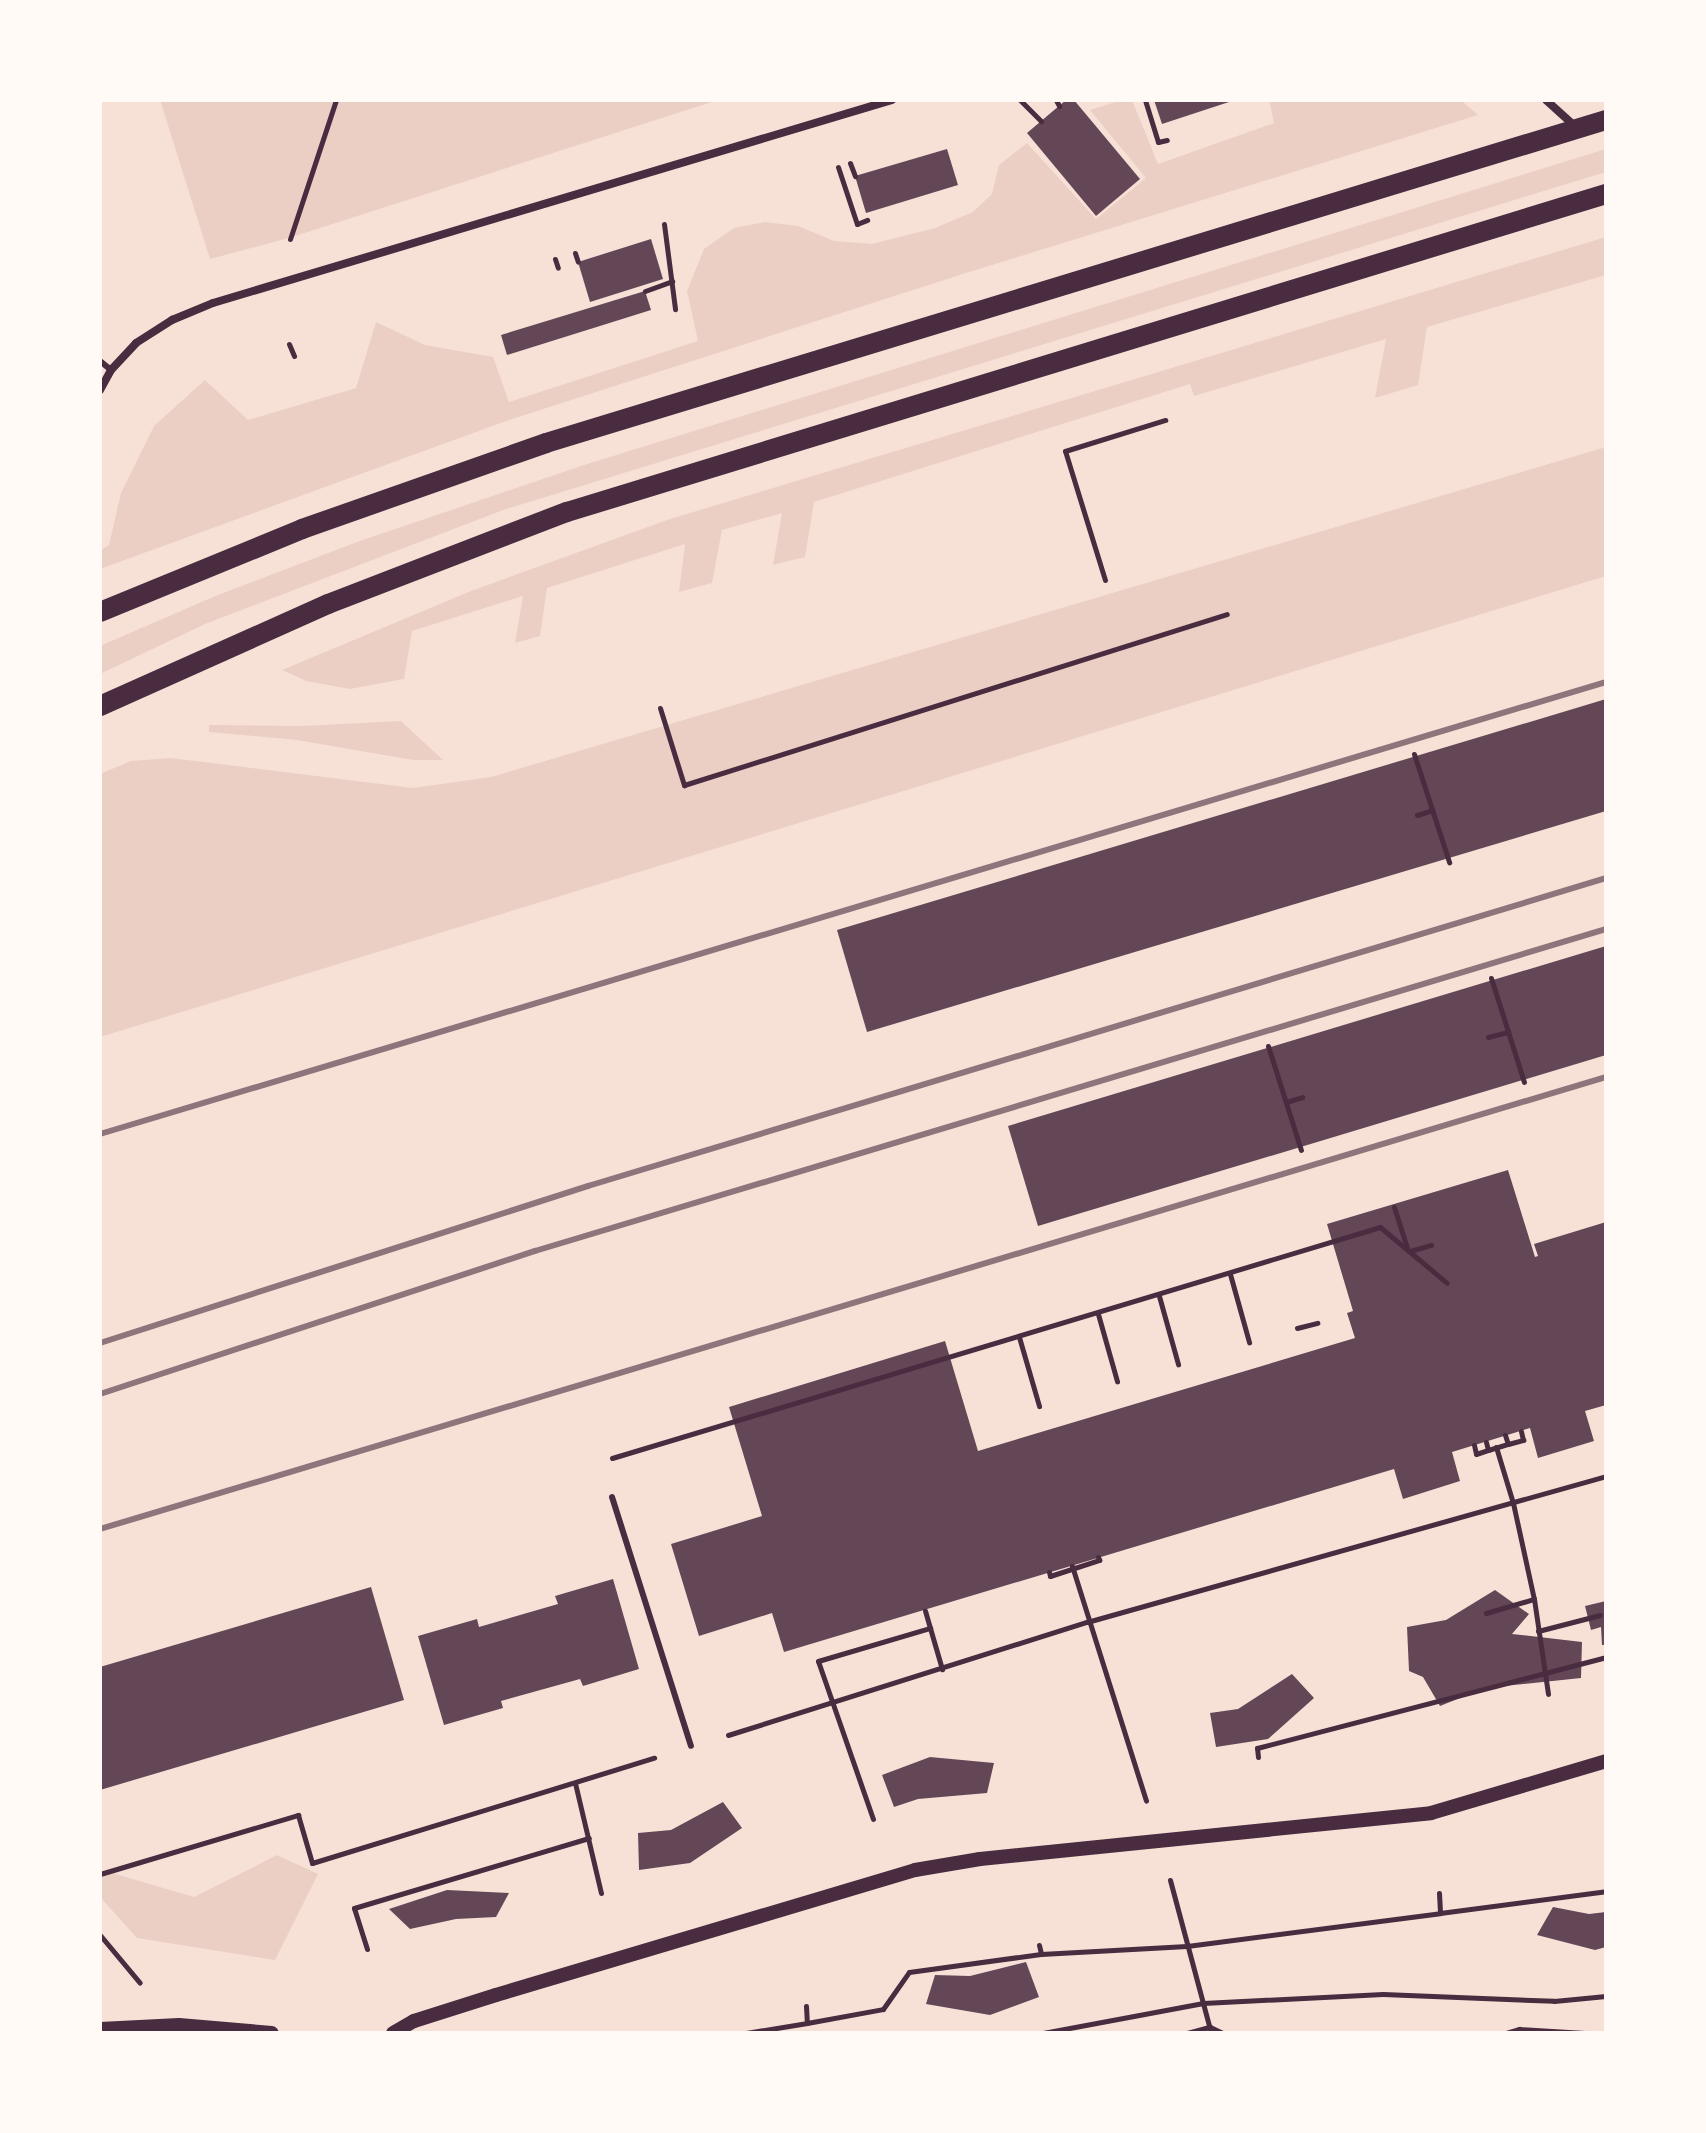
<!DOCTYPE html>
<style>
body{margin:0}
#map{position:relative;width:1706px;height:2133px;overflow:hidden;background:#f7e1d7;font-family:Commissioner,sans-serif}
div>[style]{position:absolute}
.green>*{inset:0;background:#ebcfc5}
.building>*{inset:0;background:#644757}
.path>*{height:5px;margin:-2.5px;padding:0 2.5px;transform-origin:2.5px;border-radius:2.5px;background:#4a2c40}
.service>*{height:6px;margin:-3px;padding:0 3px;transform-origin:3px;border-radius:3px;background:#4a2c40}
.minor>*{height:8px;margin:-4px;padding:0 4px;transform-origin:4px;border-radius:4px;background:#4a2c40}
.tertiary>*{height:14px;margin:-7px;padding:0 7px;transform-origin:7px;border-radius:7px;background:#4a2c40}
.primary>*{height:20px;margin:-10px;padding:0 10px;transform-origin:10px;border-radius:10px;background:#4a2c40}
.rail>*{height:6px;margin:-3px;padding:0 3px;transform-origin:3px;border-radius:3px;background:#8f747c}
span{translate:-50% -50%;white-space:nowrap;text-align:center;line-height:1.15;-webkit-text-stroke:6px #fffaf5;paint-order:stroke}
.frame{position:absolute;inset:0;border:102px solid #fffaf5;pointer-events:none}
</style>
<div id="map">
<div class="green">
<i style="clip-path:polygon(160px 100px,718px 100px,289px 238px,210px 259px)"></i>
<i style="clip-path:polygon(1122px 100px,1132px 100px,1158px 164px,1274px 123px,1269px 100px,1461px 100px,1478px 115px,966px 273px,509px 420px,100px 569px,100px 551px,109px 545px,121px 493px,154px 426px,205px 380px,248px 420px,356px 388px,376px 322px,425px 345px,493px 357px,509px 402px,698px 341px,687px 291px,704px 249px,734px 228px,765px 222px,798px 226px,834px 241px,872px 244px,935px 228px,973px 212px,992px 194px,999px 165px,1027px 143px,1096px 219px,1146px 178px,1090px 110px)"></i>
<i style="clip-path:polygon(1606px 149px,1606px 172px,506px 509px,205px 624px,100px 674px,100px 646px,213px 597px,357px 542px,584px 465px)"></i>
<i style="clip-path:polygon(1606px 237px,1606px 275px,1427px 327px,1418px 385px,1375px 398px,1386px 339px,1194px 396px,1190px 384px,814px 502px,805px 557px,773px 565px,782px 513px,722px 530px,712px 583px,679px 592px,685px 544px,547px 588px,540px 636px,515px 643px,523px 596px,412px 631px,404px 679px,350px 689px,306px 681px,282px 670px,471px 591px,670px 519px)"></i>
<i style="clip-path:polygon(1606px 447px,1606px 576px,100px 1037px,100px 774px,131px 761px,171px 758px,413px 788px,491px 777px)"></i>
<i style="clip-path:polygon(401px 721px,443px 760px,413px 760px,297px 740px,209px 732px,209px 725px,302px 726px)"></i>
<i style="clip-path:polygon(277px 1855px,318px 1874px,275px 1960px,137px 1938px,100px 1897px,100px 1878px,112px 1873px,194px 1897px)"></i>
</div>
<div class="building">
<i style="clip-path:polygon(1066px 100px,1074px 100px,1140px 179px,1096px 216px,1027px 133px)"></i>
<i style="clip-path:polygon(1154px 100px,1232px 100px,1232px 101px,1162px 124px)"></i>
<i style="clip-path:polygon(947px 149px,958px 185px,866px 213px,855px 176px)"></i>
<i style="clip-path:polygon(651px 239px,663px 279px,590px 302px,578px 262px)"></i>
<i style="clip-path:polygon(645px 291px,651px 310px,507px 355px,501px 335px)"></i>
<i style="clip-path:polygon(1606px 699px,1606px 811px,867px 1032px,837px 930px)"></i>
<i style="clip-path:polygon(1606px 946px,1606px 1055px,1038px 1226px,1008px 1126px)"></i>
<i style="clip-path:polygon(1508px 1170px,1535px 1257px,1538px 1256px,1534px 1244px,1606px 1222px,1606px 1405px,1585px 1411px,1594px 1441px,1538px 1458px,1530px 1428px,1452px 1452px,1460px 1481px,1403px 1499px,1394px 1469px,784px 1652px,772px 1613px,699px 1636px,671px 1544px,762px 1516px,729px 1407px,945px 1341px,978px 1451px,1355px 1338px,1347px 1313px,1353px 1311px,1327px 1224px)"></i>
<i style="clip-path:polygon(613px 1579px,639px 1669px,583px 1686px,580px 1679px,501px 1701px,503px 1708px,444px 1725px,418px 1636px,477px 1619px,479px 1627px,558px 1604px,555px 1596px)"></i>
<i style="clip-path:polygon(371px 1587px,404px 1700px,100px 1790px,100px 1667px)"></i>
<i style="clip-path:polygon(1495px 1590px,1529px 1614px,1512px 1634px,1582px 1642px,1581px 1678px,1485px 1688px,1440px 1706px,1423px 1677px,1409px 1671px,1407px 1627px,1446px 1620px)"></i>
<i style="clip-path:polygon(1606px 1601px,1606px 1645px,1602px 1645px,1601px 1627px,1591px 1630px,1585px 1606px)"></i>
<i style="clip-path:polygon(1292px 1674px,1314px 1698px,1268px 1739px,1216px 1747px,1210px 1713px,1238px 1709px)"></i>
<i style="clip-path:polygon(930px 1757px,994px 1763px,987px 1793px,918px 1799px,894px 1807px,882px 1775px)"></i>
<i style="clip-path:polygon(723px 1802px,742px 1828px,690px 1863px,639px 1870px,638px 1833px,671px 1830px)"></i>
<i style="clip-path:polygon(447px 1890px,509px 1893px,496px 1917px,456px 1919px,410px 1929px,389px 1909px)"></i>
<i style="clip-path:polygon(1553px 1907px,1589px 1914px,1606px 1912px,1606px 1947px,1595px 1950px,1537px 1935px)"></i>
<i style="clip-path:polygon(1026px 1962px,1039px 1997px,990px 2015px,926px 2004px,935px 1975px,970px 1976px)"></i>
</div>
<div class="path">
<i style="left:1020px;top:100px;width:30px;rotate:45deg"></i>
<i style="left:1056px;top:100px;width:7px;rotate:63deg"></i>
<i style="left:1145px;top:100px;width:44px;rotate:72.8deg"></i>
<i style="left:1158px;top:142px;width:9px;rotate:-13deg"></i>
<i style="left:850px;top:163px;width:14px;rotate:69deg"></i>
<i style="left:838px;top:167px;width:60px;rotate:71.6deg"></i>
<i style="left:857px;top:224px;width:11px;rotate:-22deg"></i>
<i style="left:664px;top:224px;width:86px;rotate:82.6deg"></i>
<i style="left:290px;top:239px;width:146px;rotate:-71.7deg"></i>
<i style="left:575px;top:253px;width:9px;rotate:72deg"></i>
<i style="left:555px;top:259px;width:9px;rotate:72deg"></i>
<i style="left:645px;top:291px;width:29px;rotate:-20deg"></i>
<i style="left:289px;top:344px;width:13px;rotate:67deg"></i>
<i style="left:1105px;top:580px;width:135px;rotate:-107.2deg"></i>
<i style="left:1065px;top:451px;width:105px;rotate:-17.2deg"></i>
<i style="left:660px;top:708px;width:81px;rotate:72.7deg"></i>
<i style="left:684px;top:785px;width:569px;rotate:-17.48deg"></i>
<i style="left:1414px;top:754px;width:114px;rotate:72deg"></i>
<i style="left:1417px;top:815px;width:16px;rotate:-18deg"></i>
<i style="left:1491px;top:978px;width:109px;rotate:72.4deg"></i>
<i style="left:1488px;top:1037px;width:21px;rotate:-14deg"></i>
<i style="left:1268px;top:1046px;width:109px;rotate:72.4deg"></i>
<i style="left:1286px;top:1102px;width:17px;rotate:-17deg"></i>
<i style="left:1394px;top:1207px;width:46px;rotate:72.3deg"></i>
<i style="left:1410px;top:1251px;width:22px;rotate:-16deg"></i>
<i style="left:1230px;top:1274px;width:71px;rotate:74.4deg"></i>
<i style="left:1159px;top:1296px;width:71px;rotate:74.4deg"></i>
<i style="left:1098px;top:1314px;width:70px;rotate:74.2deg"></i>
<i style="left:1297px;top:1328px;width:21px;rotate:-14deg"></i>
<i style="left:1019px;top:1337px;width:72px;rotate:73.8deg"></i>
<i style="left:1505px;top:1435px;width:9px;rotate:72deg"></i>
<i style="left:1508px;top:1444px;width:16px;rotate:-15deg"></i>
<i style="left:1523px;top:1440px;width:9px;rotate:-103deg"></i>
<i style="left:1486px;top:1442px;width:8px;rotate:76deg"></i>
<i style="left:1488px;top:1450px;width:21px;rotate:-17deg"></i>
<i style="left:1474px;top:1445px;width:9px;rotate:77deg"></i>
<i style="left:1476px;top:1454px;width:13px;rotate:-18deg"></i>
<i style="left:1496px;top:1447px;width:59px;rotate:73.1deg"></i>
<i style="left:1513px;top:1503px;width:98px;rotate:77.7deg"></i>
<i style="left:1534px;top:1599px;width:96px;rotate:81.6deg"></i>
<i style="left:612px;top:1458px;width:802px;rotate:-16.74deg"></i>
<i style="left:1380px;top:1227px;width:87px;rotate:39.9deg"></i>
<i style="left:1072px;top:1566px;width:246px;rotate:72.5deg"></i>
<i style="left:1049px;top:1572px;width:4px;rotate:76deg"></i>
<i style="left:1050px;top:1576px;width:52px;rotate:-18.1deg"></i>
<i style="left:1099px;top:1560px;width:3px;rotate:-108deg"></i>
<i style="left:1486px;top:1613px;width:50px;rotate:-16.3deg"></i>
<i style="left:930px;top:1628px;width:43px;rotate:73.7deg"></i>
<i style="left:1538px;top:1631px;width:64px;rotate:-14.5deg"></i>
<i style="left:728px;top:1735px;width:376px;rotate:-17.5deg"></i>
<i style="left:1087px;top:1622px;width:539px;rotate:-15.71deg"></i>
<i style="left:1258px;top:1757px;width:9px;rotate:-96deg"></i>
<i style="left:1257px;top:1748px;width:361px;rotate:-14.6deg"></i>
<i style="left:575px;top:1783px;width:113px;rotate:76.7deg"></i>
<i style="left:873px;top:1819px;width:167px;rotate:-109.2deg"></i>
<i style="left:818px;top:1661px;width:117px;rotate:-16.4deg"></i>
<i style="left:930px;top:1628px;width:18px;rotate:-106deg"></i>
<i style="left:100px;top:1874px;width:207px;rotate:-16.6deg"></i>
<i style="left:298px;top:1815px;width:50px;rotate:73.7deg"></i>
<i style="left:312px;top:1863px;width:358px;rotate:-17.1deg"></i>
<i style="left:1170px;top:1880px;width:158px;rotate:75deg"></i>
<i style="left:1439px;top:1893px;width:20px;rotate:87deg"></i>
<i style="left:1440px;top:1913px;width:167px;rotate:-7.5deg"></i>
<i style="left:100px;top:1935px;width:62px;rotate:50.2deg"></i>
<i style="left:1039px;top:1945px;width:9px;rotate:77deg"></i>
<i style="left:1041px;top:1954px;width:146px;rotate:-3.1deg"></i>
<i style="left:1187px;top:1946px;width:255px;rotate:-7.4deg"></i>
<i style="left:367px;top:1949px;width:43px;rotate:-107.6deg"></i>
<i style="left:354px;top:1908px;width:245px;rotate:-16.6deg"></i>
<i style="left:806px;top:2006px;width:17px;rotate:87deg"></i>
<i style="left:807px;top:2023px;width:77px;rotate:-10.4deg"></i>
<i style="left:883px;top:2009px;width:45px;rotate:-54.9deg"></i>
<i style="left:909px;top:1972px;width:133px;rotate:-7.8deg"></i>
<i style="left:746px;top:2033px;width:62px;rotate:-9.3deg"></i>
<i style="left:1043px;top:2033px;width:163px;rotate:-10.6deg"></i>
<i style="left:1203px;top:2003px;width:180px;rotate:-2.9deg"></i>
<i style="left:1383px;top:1994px;width:171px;rotate:2.3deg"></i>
<i style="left:1554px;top:2001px;width:52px;rotate:-5.5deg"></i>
<i style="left:1187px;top:2033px;width:24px;rotate:-15deg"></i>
<i style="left:1210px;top:2027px;width:14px;rotate:25deg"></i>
<i style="left:1506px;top:2033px;width:14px;rotate:-17deg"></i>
<i style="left:1519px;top:2029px;width:66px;rotate:3.5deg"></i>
</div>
<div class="service">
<i style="left:100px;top:361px;width:14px;rotate:39deg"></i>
<i style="left:612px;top:1497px;width:261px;rotate:72.4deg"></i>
</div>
<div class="minor">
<i style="left:1546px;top:100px;width:42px;rotate:42.1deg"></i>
<i style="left:100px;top:390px;width:23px;rotate:-61deg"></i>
<i style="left:111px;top:370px;width:37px;rotate:-47deg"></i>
<i style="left:136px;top:343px;width:43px;rotate:-32.6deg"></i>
<i style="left:172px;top:320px;width:44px;rotate:-22.5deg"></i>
<i style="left:213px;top:303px;width:709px;rotate:-16.65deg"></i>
</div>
<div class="tertiary">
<i style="left:100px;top:2029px;width:79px;rotate:-2.9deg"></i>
<i style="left:179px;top:2025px;width:93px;rotate:4.9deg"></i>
<i style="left:393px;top:2033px;width:24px;rotate:-30deg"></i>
<i style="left:414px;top:2021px;width:86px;rotate:-17.6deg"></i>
<i style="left:496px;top:1995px;width:437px;rotate:-16.6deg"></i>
<i style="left:915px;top:1870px;width:66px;rotate:-9.6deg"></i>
<i style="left:980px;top:1859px;width:453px;rotate:-5.8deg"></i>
<i style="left:1431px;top:1813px;width:183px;rotate:-16.5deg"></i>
</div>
<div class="primary">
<i style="left:100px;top:612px;width:218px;rotate:-22.3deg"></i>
<i style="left:302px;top:529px;width:259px;rotate:-19.4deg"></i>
<i style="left:546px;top:443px;width:1108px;rotate:-16.95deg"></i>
<i style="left:100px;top:706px;width:250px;rotate:-24.1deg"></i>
<i style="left:328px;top:604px;width:256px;rotate:-21.1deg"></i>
<i style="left:567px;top:512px;width:1087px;rotate:-17.02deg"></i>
</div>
<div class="rail">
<i style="left:100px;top:1134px;width:1572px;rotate:-16.71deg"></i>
<i style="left:100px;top:1343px;width:513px;rotate:-17.83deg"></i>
<i style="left:588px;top:1186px;width:1064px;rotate:-16.83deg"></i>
<i style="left:100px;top:1394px;width:458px;rotate:-18.2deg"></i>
<i style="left:535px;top:1251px;width:1118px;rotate:-16.73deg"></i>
<i style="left:100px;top:1529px;width:1572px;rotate:-16.71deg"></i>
</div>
<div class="frame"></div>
</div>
